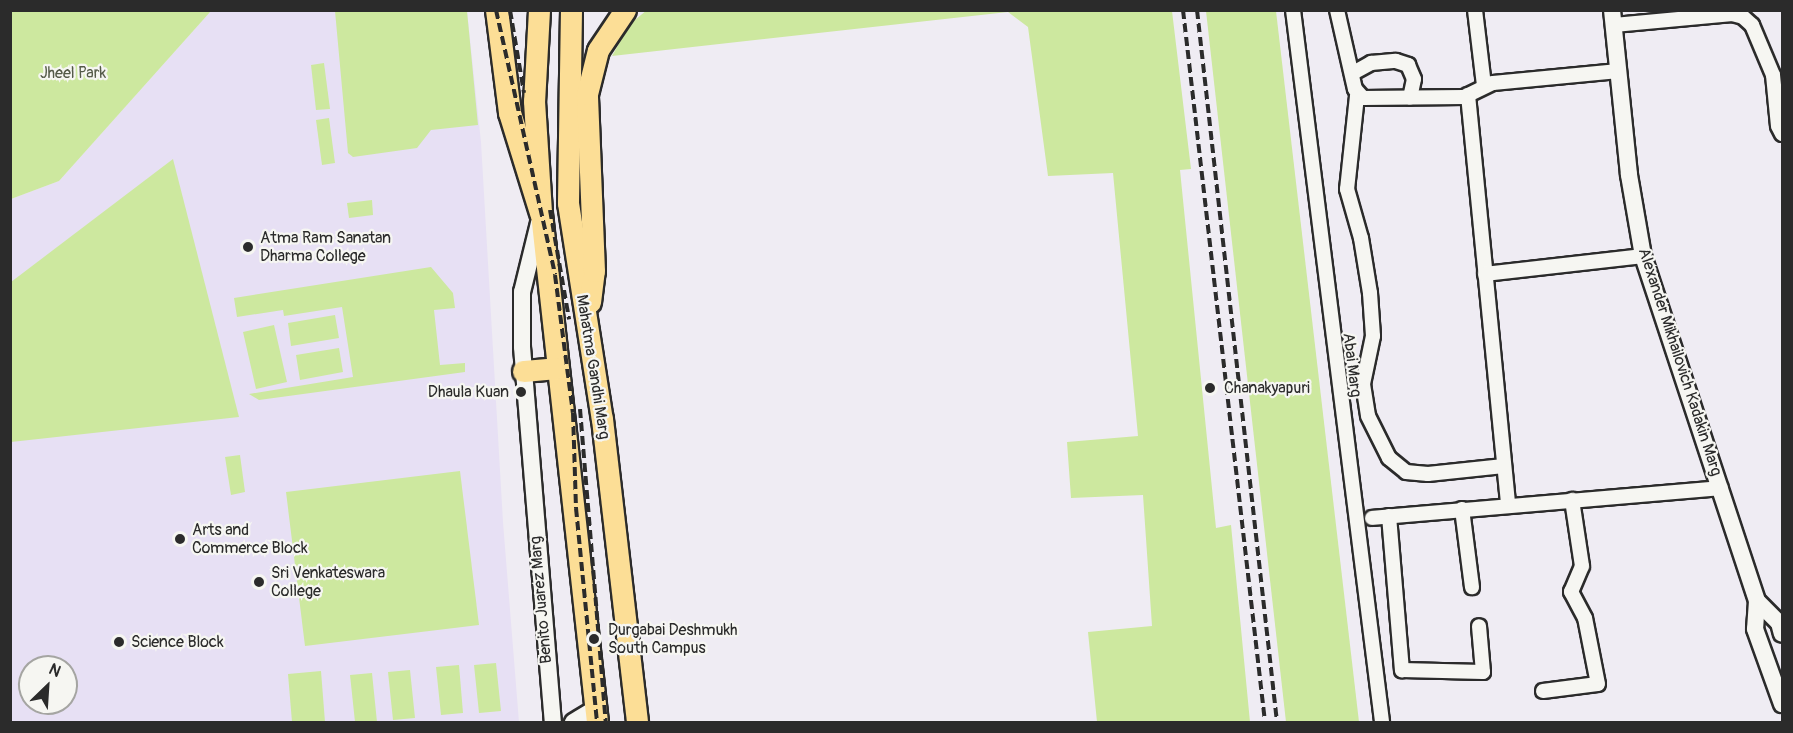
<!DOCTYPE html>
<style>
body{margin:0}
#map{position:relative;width:1793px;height:733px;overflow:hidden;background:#efecf3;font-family:Pangolin,sans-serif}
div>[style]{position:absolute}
.built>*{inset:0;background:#e7e0f4}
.green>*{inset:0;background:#cde89f}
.roads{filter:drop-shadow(2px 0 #2b2b2b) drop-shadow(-2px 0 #2b2b2b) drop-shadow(0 2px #2b2b2b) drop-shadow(0 -2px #2b2b2b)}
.minor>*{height:14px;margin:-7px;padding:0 7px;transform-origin:7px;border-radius:7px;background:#f6f6f2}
.tertiary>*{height:16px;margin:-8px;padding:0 8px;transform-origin:8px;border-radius:8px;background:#f6f6f2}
.primary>*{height:21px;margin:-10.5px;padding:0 10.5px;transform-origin:10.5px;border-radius:10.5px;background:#fcde96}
.trunk>*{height:22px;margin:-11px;padding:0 11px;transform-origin:11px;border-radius:11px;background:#fcde96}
.rail>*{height:4px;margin-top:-2px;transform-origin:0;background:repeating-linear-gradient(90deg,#2b2b2b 0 9px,transparent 0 13.5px)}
.dots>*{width:16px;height:16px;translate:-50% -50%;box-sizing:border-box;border:3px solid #f6f6f2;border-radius:50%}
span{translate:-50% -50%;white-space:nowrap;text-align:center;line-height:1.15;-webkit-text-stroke:4.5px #f6f6f2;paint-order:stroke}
.park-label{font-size:16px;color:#545a48}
.poi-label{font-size:16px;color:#2b2b2b}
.left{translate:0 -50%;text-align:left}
.right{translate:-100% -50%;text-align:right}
.street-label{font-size:16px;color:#2b2b2b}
.frame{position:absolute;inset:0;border:12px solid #2b2b2b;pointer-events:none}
.north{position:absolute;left:18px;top:655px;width:60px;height:60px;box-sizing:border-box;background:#f6f6f2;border:2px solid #a5a5a2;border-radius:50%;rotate:25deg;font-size:16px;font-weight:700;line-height:24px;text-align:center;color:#2b2b2b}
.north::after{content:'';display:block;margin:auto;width:21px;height:27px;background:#2b2b2b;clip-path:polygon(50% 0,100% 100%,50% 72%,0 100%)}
</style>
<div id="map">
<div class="built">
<i style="clip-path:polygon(evenodd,211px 11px,467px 11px,481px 142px,503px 522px,519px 722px,11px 722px,11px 199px,59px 181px,211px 11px,30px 667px,66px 667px,66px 703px,30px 703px,30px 667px)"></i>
</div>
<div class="green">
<i style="clip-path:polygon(11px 10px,211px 10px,211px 11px,59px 181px,11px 199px)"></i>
<i style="clip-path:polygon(647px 10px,1172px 11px,1191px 169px,1180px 170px,1216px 528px,1231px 525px,1250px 722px,1097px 722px,1088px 632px,1152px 626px,1143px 495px,1071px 498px,1067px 442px,1138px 436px,1113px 173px,1048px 176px,1028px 27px,1008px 12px,612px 56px,630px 24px)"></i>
<i style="clip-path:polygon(335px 11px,467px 11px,478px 125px,431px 130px,417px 148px,353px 157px,348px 153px)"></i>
<i style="clip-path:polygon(1206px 11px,1276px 11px,1359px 722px,1286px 722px)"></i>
<i style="clip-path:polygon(324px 63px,330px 109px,316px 110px,311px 65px)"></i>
<i style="clip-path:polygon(329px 118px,335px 163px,322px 165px,316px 120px)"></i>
<i style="clip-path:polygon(173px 159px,239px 417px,11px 442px,11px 282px)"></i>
<i style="clip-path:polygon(372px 200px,373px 215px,349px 218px,347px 203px)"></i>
<i style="clip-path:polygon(431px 267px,453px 293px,455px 308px,434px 310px,440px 365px,465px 363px,465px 372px,259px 400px,249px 394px,353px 377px,342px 307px,284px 316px,283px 310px,237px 317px,234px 298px)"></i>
<i style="clip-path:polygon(335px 315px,339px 338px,291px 346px,288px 323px)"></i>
<i style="clip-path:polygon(274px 325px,287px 382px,256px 389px,243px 332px)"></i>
<i style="clip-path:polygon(339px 348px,343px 372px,300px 380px,296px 355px)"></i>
<i style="clip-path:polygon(240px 455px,245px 492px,231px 495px,225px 457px)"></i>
<i style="clip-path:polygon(460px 471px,479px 625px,305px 646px,286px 492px)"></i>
<i style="clip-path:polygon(496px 663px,501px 711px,479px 713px,474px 665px)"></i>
<i style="clip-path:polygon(459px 665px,463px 713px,441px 715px,436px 667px)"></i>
<i style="clip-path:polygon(410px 670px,415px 718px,393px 720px,388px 672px)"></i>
<i style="clip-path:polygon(321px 671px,325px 722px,292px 722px,288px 674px)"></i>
<i style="clip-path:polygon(372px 673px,377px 722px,355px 722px,350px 675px)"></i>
</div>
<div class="roads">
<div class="minor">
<i style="left:1293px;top:10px;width:718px;rotate:82.87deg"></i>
<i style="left:1337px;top:10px;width:81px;rotate:77.2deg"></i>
<i style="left:1355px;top:89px;width:12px;rotate:48deg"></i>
<i style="left:1363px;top:98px;width:101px;rotate:-0.6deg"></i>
<i style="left:1464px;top:97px;width:32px;rotate:-26deg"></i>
<i style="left:1493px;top:83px;width:126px;rotate:-5.5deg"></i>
<i style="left:1475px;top:10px;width:76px;rotate:83.2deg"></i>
<i style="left:1614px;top:25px;width:119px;rotate:-5.3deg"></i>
<i style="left:1732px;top:14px;width:11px;rotate:15deg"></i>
<i style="left:1743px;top:17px;width:12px;rotate:42deg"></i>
<i style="left:1752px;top:25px;width:54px;rotate:67.2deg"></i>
<i style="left:1773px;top:75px;width:51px;rotate:84.4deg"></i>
<i style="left:1778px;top:126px;width:9px;rotate:63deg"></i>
<i style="left:1353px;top:73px;width:21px;rotate:-29deg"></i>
<i style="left:1371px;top:63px;width:25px;rotate:-5deg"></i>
<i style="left:1396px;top:61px;width:13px;rotate:18deg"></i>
<i style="left:1408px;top:65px;width:15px;rotate:67deg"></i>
<i style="left:1414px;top:79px;width:19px;rotate:102deg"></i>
<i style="left:1468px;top:95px;width:412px;rotate:84.4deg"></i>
<i style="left:1357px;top:96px;width:94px;rotate:96.1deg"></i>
<i style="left:1347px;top:189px;width:51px;rotate:74.1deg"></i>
<i style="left:1361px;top:238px;width:56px;rotate:80.7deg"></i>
<i style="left:1370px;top:293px;width:43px;rotate:86deg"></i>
<i style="left:1373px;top:336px;width:49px;rotate:101.8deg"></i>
<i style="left:1363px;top:384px;width:32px;rotate:81deg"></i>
<i style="left:1368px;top:416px;width:47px;rotate:63.4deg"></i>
<i style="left:1389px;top:458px;width:22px;rotate:39deg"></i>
<i style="left:1406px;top:472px;width:22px;rotate:5deg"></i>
<i style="left:1428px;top:474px;width:76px;rotate:-6deg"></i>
<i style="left:1485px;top:274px;width:159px;rotate:-6.5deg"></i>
<i style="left:1462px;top:509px;width:79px;rotate:82.7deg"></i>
<i style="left:1389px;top:516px;width:155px;rotate:85.2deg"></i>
<i style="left:1402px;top:670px;width:81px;rotate:1.4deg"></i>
<i style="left:1483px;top:672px;width:46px;rotate:-95deg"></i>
<i style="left:1372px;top:518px;width:350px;rotate:-4.9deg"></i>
<i style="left:1543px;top:691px;width:55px;rotate:-7.3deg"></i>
<i style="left:1598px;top:684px;width:67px;rotate:-101.1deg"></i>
<i style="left:1585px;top:618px;width:30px;rotate:-118deg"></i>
<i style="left:1571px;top:592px;width:28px;rotate:-67deg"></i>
<i style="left:1582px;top:566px;width:67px;rotate:-98.6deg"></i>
</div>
<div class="tertiary">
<i style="left:1612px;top:10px;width:166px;rotate:84.1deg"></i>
<i style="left:1629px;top:175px;width:82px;rotate:80.2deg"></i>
<i style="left:1643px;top:256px;width:363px;rotate:71.7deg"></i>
<i style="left:1757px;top:601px;width:28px;rotate:94deg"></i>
<i style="left:1755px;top:629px;width:80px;rotate:70.2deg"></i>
<i style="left:539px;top:223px;width:71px;rotate:103.8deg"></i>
<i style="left:522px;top:292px;width:55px;rotate:90deg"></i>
<i style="left:522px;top:347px;width:376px;rotate:85.3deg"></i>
<i style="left:1757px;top:601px;width:31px;rotate:45deg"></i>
<i style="left:1779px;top:623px;width:11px;rotate:75deg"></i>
<i style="left:573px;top:722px;width:27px;rotate:-31deg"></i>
</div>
<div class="primary">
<i style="left:539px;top:10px;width:91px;rotate:93.1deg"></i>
<i style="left:534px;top:101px;width:112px;rotate:86.4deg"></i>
<i style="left:541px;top:213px;width:512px;rotate:83.72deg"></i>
<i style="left:571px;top:10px;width:193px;rotate:90.9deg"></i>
<i style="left:568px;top:203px;width:219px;rotate:81.1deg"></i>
<i style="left:602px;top:419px;width:305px;rotate:83.4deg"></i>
<i style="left:590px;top:302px;width:31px;rotate:-83deg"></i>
<i style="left:594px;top:271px;width:177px;rotate:-92.3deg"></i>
<i style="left:587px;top:94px;width:45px;rotate:-76deg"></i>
<i style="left:598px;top:50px;width:48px;rotate:-56deg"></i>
<i style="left:523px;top:371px;width:34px;rotate:-5deg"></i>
</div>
<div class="trunk">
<i style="left:497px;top:10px;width:104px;rotate:82.8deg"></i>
<i style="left:510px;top:113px;width:105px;rotate:72.8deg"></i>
</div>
</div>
<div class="rail">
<i style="left:496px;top:10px;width:271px;rotate:77.4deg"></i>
<i style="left:555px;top:275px;width:139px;rotate:82.6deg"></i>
<i style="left:573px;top:413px;width:95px;rotate:88.2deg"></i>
<i style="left:576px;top:508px;width:215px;rotate:84.4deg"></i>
<i style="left:510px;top:10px;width:84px;rotate:80.4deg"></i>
<i style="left:1183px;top:10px;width:717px;rotate:83.43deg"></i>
<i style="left:1197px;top:10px;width:716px;rotate:83.59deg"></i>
<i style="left:550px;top:210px;width:111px;rotate:80.1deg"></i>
<i style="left:580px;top:409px;width:314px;rotate:85.3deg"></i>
</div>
<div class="dots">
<i style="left:248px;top:247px;background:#2b2b2b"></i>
<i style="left:1210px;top:388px;background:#2b2b2b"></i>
<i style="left:521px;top:392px;background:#2b2b2b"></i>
<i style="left:180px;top:539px;background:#2b2b2b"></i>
<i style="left:259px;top:582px;background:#2b2b2b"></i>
<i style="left:594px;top:639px;background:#2b2b2b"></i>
<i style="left:119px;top:642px;background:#2b2b2b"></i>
</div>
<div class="park-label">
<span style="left:73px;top:73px">Jheel Park</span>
</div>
<div class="poi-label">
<span class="left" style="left:260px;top:247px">Atma Ram Sanatan<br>Dharma College</span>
<span class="left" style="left:1224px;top:388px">Chanakyapuri</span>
<span class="right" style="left:509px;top:392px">Dhaula Kuan</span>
<span class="left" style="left:192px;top:539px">Arts and<br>Commerce Block</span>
<span class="left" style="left:271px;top:582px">Sri Venkateswara<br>College</span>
<span class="left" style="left:608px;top:639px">Durgabai Deshmukh<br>South Campus</span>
<span class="left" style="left:131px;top:642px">Science Block</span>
</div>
<div class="street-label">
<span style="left:1680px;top:362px;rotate:72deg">Alexander Mikhailovich Kadakin Marg</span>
<span style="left:1352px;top:365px;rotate:83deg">Abai Marg</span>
<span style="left:593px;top:367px;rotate:81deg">Mahatma Gandhi Marg</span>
<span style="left:541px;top:600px;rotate:-95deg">Benito Juarez Marg</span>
</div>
<div class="frame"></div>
<div class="north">N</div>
</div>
